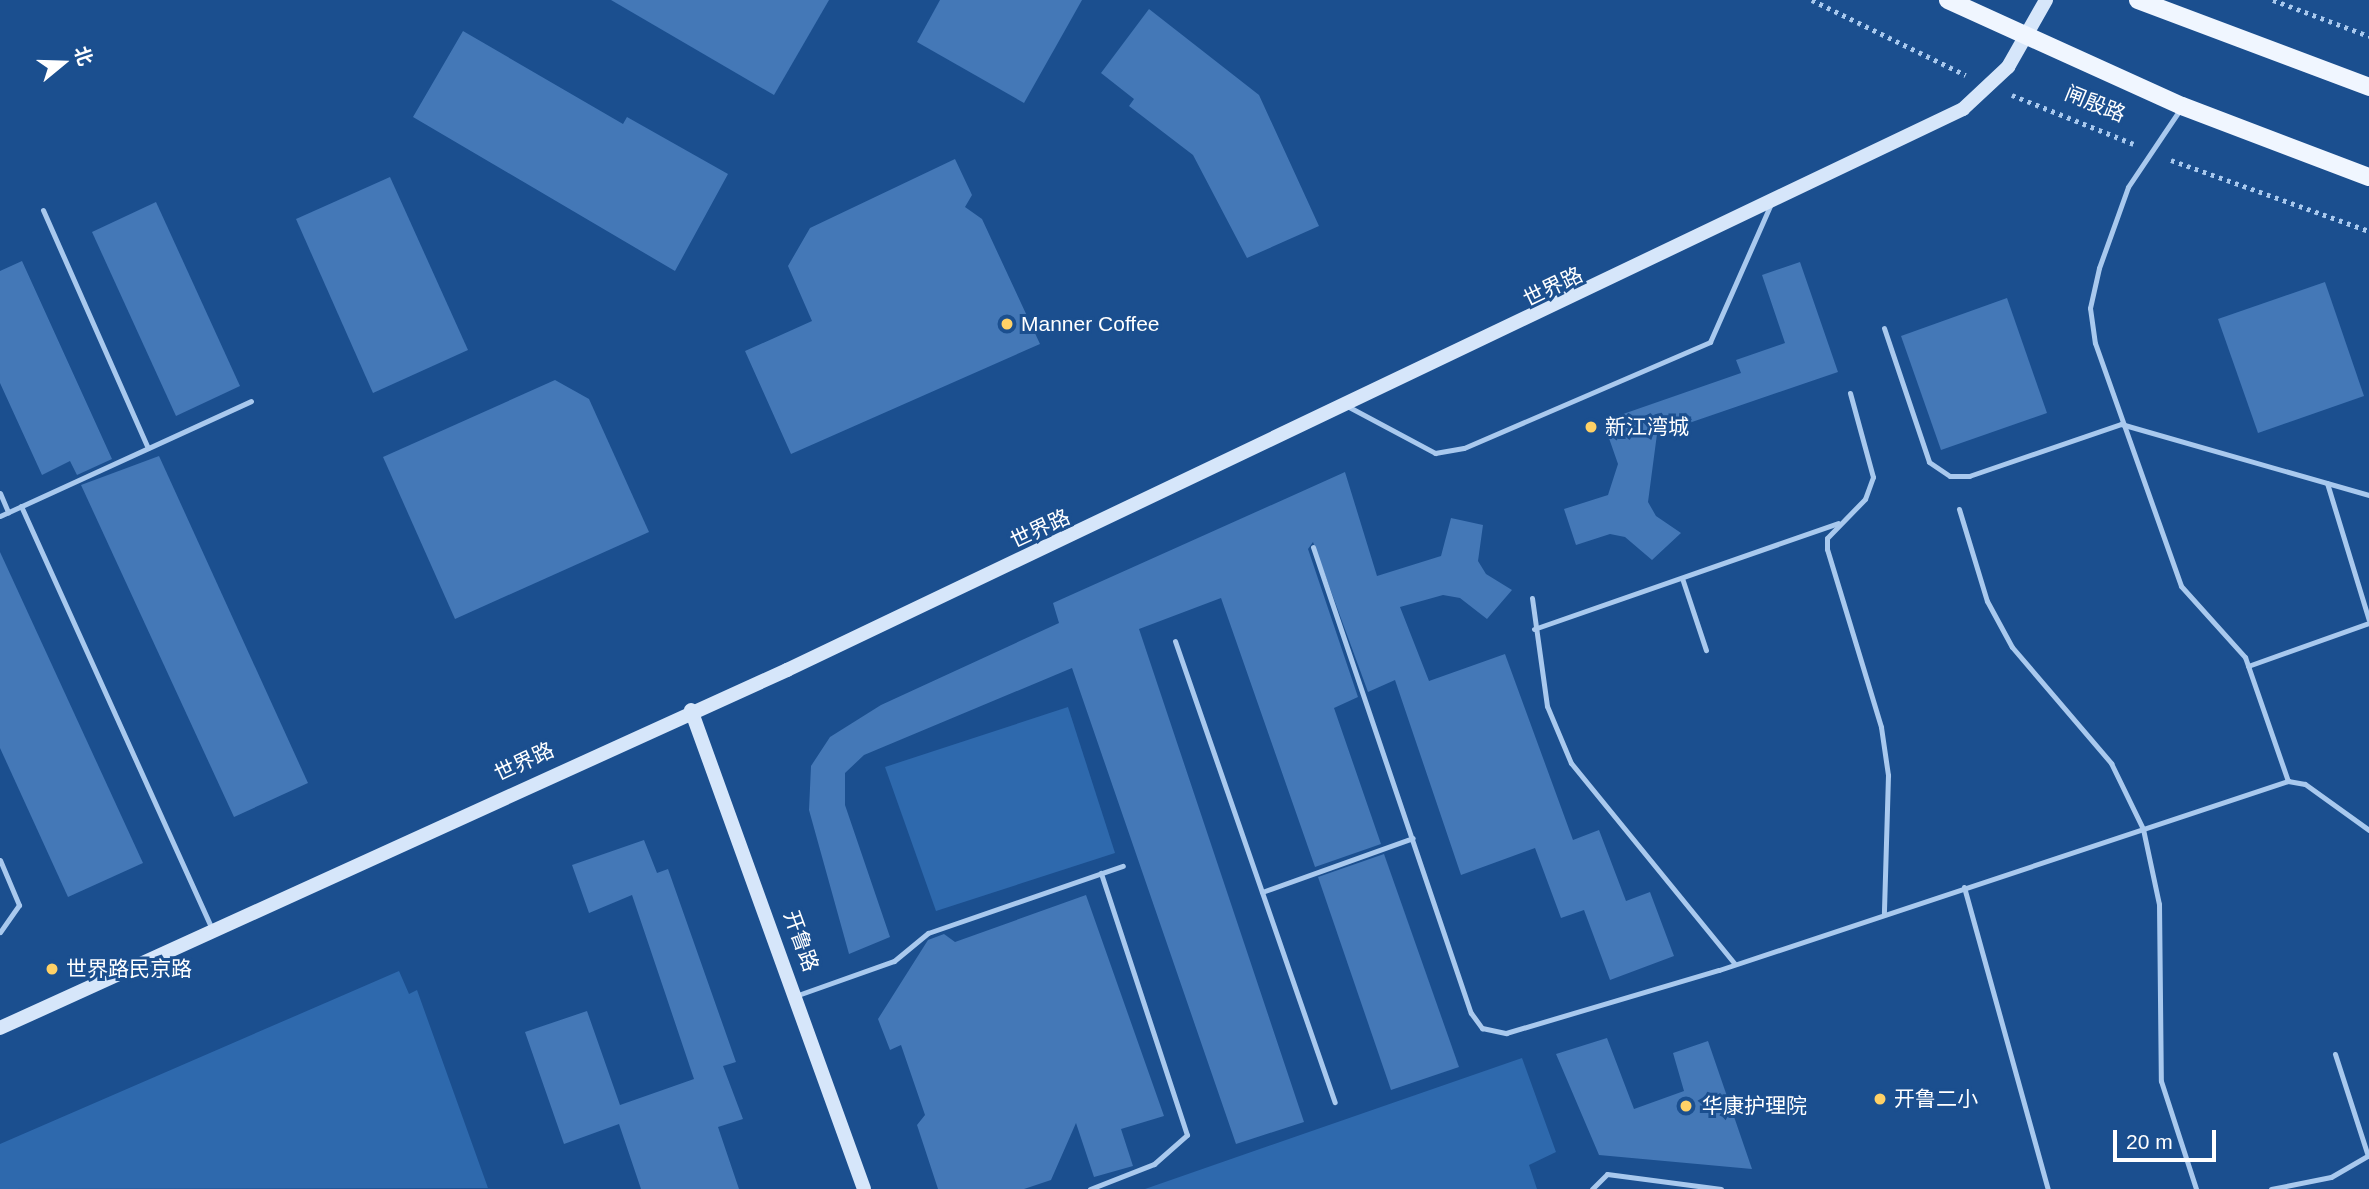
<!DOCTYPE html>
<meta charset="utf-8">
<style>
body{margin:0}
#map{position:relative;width:2369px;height:1189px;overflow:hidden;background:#1b4f8f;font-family:Arial,"Noto Sans SC",sans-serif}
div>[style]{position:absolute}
.green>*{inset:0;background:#2e69ad}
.building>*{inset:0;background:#4478b7}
.path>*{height:4.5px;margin-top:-2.25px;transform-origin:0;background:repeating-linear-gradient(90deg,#a9c9ee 0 3.5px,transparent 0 8.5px)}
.lane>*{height:5px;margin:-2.5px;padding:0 2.5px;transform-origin:2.5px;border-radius:2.5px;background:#a9c9ee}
.secondary>*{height:14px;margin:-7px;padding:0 7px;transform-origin:7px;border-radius:7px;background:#d6e6fa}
.primary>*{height:18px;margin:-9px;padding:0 9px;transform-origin:9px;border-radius:9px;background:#f0f6ff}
.dots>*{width:19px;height:19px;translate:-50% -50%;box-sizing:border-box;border:4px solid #1b4f8f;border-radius:50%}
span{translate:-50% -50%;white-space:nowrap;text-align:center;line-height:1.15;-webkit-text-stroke:6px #1b4f8f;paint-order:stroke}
.street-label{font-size:21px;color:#fff}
.poi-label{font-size:21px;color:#fff}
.left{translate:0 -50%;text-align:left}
.north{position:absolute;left:28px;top:28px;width:70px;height:70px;-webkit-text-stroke:5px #1b4f8f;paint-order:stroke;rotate:71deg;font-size:19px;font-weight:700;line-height:28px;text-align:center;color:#fff}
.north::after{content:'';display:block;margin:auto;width:24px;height:32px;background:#fff;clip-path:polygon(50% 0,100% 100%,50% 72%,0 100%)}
.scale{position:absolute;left:2113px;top:1130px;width:103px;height:32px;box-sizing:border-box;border:4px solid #fff;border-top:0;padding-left:9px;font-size:21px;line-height:24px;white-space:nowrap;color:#fff;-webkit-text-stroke:5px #1b4f8f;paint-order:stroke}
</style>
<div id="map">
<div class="green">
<i style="clip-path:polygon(1068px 707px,1115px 853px,936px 911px,885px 767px)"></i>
<i style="clip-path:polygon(399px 971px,409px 994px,417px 990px,488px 1188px,0 1189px,0 1144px)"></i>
<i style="clip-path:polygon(1522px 1058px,1556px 1152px,1529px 1165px,1537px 1189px,1145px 1189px)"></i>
</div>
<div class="building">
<i style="clip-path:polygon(611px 0,829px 0,774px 95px)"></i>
<i style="clip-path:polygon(940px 0,1082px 0,1024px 103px,917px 42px)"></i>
<i style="clip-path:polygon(1149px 9px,1259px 95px,1319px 226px,1247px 258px,1193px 155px,1129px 106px,1134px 99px,1101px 73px)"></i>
<i style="clip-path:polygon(463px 31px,623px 124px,627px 117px,728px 174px,675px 271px,413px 117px)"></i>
<i style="clip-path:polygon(955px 159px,972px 195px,965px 207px,982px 219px,1040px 344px,791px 454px,745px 351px,812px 321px,788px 266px,810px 228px)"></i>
<i style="clip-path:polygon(390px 177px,468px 350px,373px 393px,296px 219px)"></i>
<i style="clip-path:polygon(156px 202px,240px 386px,176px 416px,92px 232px)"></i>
<i style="clip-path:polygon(22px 261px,112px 459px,77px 475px,70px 461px,42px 475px,0 383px,0 271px)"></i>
<i style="clip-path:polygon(1800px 262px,1838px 372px,1657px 434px,1648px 502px,1656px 516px,1681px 533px,1652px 560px,1625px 537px,1610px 534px,1576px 545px,1564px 509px,1608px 495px,1618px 464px,1603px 421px,1741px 373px,1736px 360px,1785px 343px,1762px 275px)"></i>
<i style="clip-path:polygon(2325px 282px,2364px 396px,2258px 433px,2218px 319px)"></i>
<i style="clip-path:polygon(2007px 298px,2047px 413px,1941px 450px,1901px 336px)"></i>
<i style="clip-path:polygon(555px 380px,589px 399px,649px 532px,455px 619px,383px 457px)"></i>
<i style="clip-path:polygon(159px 456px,308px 783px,234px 817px,81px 485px)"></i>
<i style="clip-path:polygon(1345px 472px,1377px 576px,1441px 556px,1451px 518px,1483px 525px,1478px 561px,1486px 574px,1512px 590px,1487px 619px,1460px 598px,1443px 595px,1400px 607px,1429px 681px,1505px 654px,1573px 840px,1599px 830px,1626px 901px,1650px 892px,1674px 956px,1610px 980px,1584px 910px,1561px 918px,1535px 848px,1461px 875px,1395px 680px,1368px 692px,1313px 542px,1308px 549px,1358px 697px,1334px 708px,1381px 844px,1315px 867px,1221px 598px,1139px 629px,1304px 1122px,1236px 1144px,1072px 668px,864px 755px,845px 773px,845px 805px,890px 937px,849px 954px,809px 810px,811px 766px,830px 737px,881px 705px,1059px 623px,1053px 603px)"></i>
<i style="clip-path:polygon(0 552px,143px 863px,68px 897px,0 748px)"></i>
<i style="clip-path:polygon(644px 840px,657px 873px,668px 869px,736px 1062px,723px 1066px,743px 1119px,718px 1127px,739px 1189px,641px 1189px,619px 1124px,564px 1144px,525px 1032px,587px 1011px,620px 1105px,694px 1079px,632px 895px,589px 913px,572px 865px)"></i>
<i style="clip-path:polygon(1384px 854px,1459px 1067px,1391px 1090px,1318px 877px)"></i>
<i style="clip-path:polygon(1086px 895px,1164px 1116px,1121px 1129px,1133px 1166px,1094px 1177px,1076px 1123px,1051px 1180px,1024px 1189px,938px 1189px,917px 1125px,925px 1115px,901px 1045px,890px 1050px,878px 1019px,928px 940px,944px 934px,955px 942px)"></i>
<i style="clip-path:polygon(1607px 1038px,1634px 1109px,1684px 1091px,1673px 1053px,1708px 1041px,1752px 1169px,1599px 1155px,1556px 1054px)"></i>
</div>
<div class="path">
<i style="left:1812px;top:0;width:171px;rotate:26deg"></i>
<i style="left:2273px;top:0;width:103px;rotate:20.6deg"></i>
<i style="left:2012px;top:95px;width:131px;rotate:21.9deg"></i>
<i style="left:2171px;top:160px;width:210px;rotate:19.7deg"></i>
</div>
<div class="lane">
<i style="left:2181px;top:108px;width:95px;rotate:123.9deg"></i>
<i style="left:2128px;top:187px;width:86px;rotate:109.7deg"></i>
<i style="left:2099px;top:268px;width:41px;rotate:102.7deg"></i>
<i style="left:2090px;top:308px;width:35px;rotate:82deg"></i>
<i style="left:2095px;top:343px;width:258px;rotate:70.5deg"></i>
<i style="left:2181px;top:586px;width:96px;rotate:48deg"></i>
<i style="left:2245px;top:657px;width:131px;rotate:70.9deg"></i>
<i style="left:43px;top:210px;width:260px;rotate:66.2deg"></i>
<i style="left:1884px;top:328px;width:141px;rotate:71.4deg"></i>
<i style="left:1929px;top:462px;width:25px;rotate:34deg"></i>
<i style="left:1950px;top:476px;width:19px"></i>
<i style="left:1969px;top:476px;width:161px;rotate:-18.9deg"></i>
<i style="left:2121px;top:424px;width:258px;rotate:16deg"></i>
<i style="left:1850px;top:393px;width:87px;rotate:74.7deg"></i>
<i style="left:1873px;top:477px;width:23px;rotate:110deg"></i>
<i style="left:1865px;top:499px;width:54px;rotate:134.3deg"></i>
<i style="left:1827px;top:538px;width:11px;rotate:90deg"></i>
<i style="left:1827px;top:549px;width:186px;rotate:73.1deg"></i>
<i style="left:1881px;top:727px;width:49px;rotate:81.7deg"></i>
<i style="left:1888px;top:775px;width:138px;rotate:91.7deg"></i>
<i style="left:1349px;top:407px;width:98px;rotate:28.1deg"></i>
<i style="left:1435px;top:453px;width:29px;rotate:-10deg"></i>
<i style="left:1464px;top:448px;width:268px;rotate:-23.3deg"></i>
<i style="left:1710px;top:342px;width:151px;rotate:-66.2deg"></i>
<i style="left:2327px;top:483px;width:143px;rotate:73deg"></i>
<i style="left:0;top:493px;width:21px;rotate:67deg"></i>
<i style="left:21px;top:506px;width:464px;rotate:65.7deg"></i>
<i style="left:1959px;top:509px;width:96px;rotate:73.1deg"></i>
<i style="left:1987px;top:601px;width:52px;rotate:61.5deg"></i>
<i style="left:2012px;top:647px;width:153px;rotate:49.5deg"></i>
<i style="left:2111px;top:763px;width:73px;rotate:64.1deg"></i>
<i style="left:2143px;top:829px;width:77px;rotate:78deg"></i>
<i style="left:2159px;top:904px;width:177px;rotate:89.4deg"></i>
<i style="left:2161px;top:1081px;width:114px;rotate:72deg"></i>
<i style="left:0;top:516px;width:276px;rotate:-24.6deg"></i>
<i style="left:1313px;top:547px;width:492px;rotate:71.3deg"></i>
<i style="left:1471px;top:1013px;width:19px;rotate:54deg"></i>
<i style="left:1482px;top:1028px;width:25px;rotate:12deg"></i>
<i style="left:1506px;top:1033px;width:222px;rotate:-16.5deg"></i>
<i style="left:1719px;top:970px;width:600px;rotate:-18.37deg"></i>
<i style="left:2288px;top:781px;width:17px;rotate:10deg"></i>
<i style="left:2305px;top:784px;width:79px;rotate:35.7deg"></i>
<i style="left:1682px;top:578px;width:76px;rotate:71.6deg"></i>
<i style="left:1532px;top:598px;width:109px;rotate:82.1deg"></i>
<i style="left:1547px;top:706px;width:62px;rotate:67.2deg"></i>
<i style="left:1571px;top:763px;width:259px;rotate:50.8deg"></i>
<i style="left:1534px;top:629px;width:322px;rotate:-19.2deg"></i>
<i style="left:1175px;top:641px;width:488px;rotate:70.9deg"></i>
<i style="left:2248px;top:666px;width:128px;rotate:-19.6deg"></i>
<i style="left:0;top:860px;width:49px;rotate:67.1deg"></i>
<i style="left:19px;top:905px;width:33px;rotate:125deg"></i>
<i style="left:1964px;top:887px;width:313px;rotate:74.5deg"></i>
<i style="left:1262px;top:892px;width:160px;rotate:-19.7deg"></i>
<i style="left:798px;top:995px;width:102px;rotate:-19.5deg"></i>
<i style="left:894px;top:961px;width:44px;rotate:-39.5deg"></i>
<i style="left:928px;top:933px;width:206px;rotate:-19deg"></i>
<i style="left:2335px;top:1054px;width:107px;rotate:72.1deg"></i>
<i style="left:1090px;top:1189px;width:69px;rotate:-21.3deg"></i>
<i style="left:1154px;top:1164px;width:44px;rotate:-41.3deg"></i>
<i style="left:1187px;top:1135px;width:276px;rotate:-108.2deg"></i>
<i style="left:1592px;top:1189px;width:21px;rotate:-45deg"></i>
<i style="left:1607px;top:1174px;width:115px;rotate:7.5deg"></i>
<i style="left:2271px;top:1189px;width:61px;rotate:-11.3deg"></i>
<i style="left:2331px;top:1177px;width:44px;rotate:-30.1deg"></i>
</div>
<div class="secondary">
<i style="left:691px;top:710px;width:509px;rotate:70.14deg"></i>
<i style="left:0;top:1028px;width:865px;rotate:-24.46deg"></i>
<i style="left:787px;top:670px;width:1303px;rotate:-25.5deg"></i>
<i style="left:1963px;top:109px;width:62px;rotate:-43deg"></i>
<i style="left:2008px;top:67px;width:77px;rotate:-60.4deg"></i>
</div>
<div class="primary">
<i style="left:1948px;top:0;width:257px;rotate:24.4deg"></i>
<i style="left:2182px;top:106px;width:200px;rotate:20.8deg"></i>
<i style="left:2138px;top:0;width:247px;rotate:20.6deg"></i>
</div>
<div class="dots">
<i style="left:1007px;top:324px;background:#ffd166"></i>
<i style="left:1591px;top:427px;background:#ffd166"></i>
<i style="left:52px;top:969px;background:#ffd166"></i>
<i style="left:1880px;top:1099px;background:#ffd166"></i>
<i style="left:1686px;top:1106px;background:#ffd166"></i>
</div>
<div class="street-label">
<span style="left:2095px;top:104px;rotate:22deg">闸殷路</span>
<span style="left:1553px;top:287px;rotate:-26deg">世界路</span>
<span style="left:1040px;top:529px;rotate:-25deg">世界路</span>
<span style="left:524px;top:762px;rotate:-25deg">世界路</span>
<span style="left:801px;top:941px;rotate:70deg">开鲁路</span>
</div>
<div class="poi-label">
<span class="left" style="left:1021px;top:324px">Manner Coffee</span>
<span class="left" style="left:1605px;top:427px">新江湾城</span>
<span class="left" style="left:66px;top:969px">世界路民京路</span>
<span class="left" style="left:1894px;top:1099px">开鲁二小</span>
<span class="left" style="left:1702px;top:1106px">华康护理院</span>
</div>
<div class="north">北</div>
<div class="scale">20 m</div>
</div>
